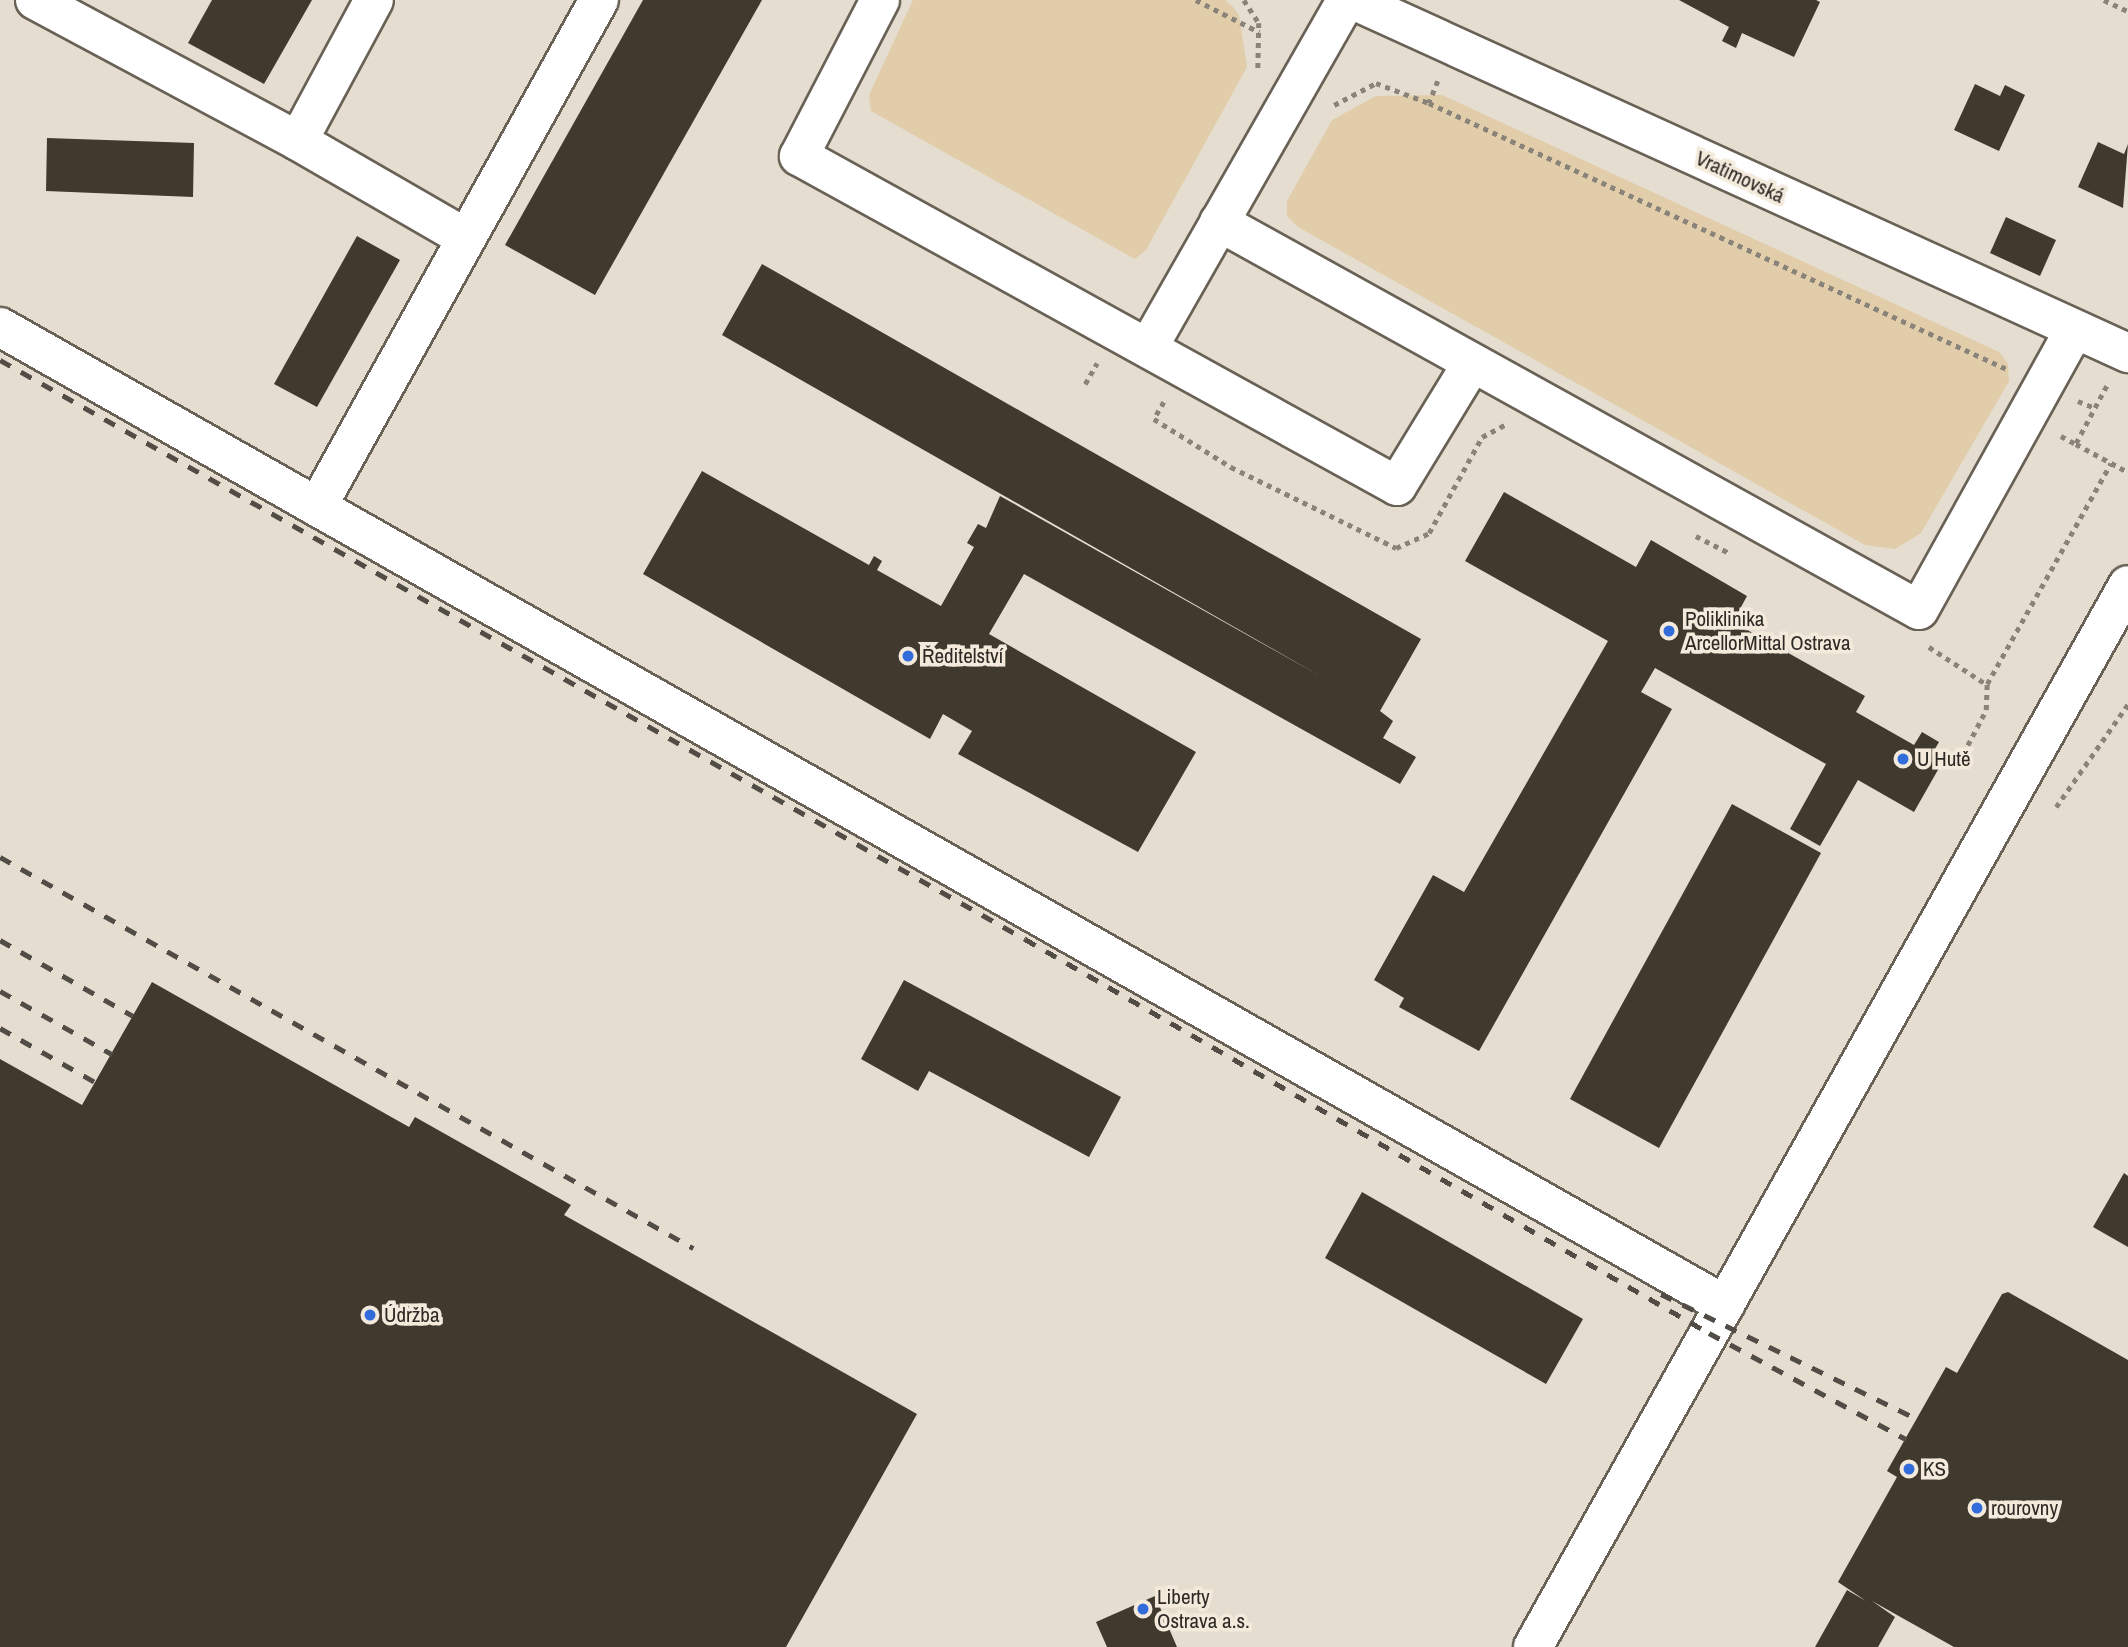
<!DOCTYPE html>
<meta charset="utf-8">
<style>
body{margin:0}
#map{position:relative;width:2128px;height:1647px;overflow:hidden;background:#e5ddcf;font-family:"Archivo Narrow",sans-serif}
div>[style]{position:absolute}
.green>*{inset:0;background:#e1cda9}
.building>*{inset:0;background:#40392e}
.path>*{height:4.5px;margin-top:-2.25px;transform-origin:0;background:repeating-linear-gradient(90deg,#89837a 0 5px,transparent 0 10px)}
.roads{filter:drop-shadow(2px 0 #696155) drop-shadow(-2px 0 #696155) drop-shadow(0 2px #696155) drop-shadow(0 -2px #696155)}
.minor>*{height:38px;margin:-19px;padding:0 19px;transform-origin:19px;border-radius:19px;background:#fff}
.rail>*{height:5px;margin-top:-2.5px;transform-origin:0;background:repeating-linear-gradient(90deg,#514c45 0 12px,transparent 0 24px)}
.dots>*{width:19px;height:19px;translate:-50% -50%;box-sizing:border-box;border:4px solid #f3eadc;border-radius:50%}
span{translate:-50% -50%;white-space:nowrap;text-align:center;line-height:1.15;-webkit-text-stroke:7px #f3eadc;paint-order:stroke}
.street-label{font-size:21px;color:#2d2924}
.poi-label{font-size:21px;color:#2d2924}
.left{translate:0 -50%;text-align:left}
</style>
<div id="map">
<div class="green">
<i style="clip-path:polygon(913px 0,1225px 0,1233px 7px,1239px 15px,1247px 67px,1146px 250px,1135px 259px,871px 111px,869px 95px)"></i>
<i style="clip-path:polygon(1442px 95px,1999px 352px,2008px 364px,2009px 381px,1921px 533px,1895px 549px,1865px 545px,1298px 227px,1287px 216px,1287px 201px,1332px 120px,1376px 96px)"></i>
</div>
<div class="building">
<i style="clip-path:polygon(212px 0,312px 0,264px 84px,188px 43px)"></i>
<i style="clip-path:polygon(643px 0,762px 0,595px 295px,505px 245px)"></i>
<i style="clip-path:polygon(1679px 0,1816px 0,1820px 2px,1794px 57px,1742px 33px,1736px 48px,1722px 41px,1729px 27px)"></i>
<i style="clip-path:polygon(1975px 84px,2000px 96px,2005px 85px,2025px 95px,1999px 151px,1954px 130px)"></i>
<i style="clip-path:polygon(47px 138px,194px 143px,193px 197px,46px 191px)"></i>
<i style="clip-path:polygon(2098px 142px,2124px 154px,2128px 144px,2123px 208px,2078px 187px)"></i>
<i style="clip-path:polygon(2006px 217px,2056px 240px,2040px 276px,1990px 253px)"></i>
<i style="clip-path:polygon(357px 236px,400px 260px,317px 407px,274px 384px)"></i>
<i style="clip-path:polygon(762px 264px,1421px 639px,1380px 711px,1393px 721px,1383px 738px,1416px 757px,1400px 784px,1024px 574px,989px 634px,1196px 752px,1138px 852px,958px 754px,972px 731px,943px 714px,930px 739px,643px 574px,702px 471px,869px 565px,874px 556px,882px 561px,877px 570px,941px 606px,974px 547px,967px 543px,978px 524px,986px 528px,1000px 496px,1322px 677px,722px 335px)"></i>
<i style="clip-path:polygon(1504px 492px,1636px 567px,1651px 540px,1747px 596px,1733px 622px,1865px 696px,1856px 712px,1914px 745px,1922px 732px,1939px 742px,1932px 754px,1943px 761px,1914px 812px,1858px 780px,1820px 846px,1790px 829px,1826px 764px,1655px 668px,1641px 692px,1672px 709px,1479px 1051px,1399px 1007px,1404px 998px,1374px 980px,1433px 875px,1464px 892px,1608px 641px,1465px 561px)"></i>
<i style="clip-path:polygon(1732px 804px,1821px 853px,1659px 1148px,1570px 1099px)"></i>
<i style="clip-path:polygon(904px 980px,1121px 1097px,1089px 1157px,929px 1071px,918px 1091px,861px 1059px)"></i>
<i style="clip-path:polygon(152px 982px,409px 1127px,415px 1117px,571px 1205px,564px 1215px,917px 1414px,786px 1647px,0 1647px,0 1059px,82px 1105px)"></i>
<i style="clip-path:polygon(2124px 1173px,2128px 1176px,2128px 1247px,2093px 1227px)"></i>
<i style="clip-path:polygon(1362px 1192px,1583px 1319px,1546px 1384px,1325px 1258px)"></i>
<i style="clip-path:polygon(2008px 1292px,2128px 1360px,2128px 1647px,1954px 1647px,1872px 1601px,1895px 1617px,1878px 1647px,1815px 1647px,1847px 1590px,1866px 1601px,1838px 1582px,1897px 1477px,1887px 1471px,1946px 1367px,1957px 1373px,2002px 1294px)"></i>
<i style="clip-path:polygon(1155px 1596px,1177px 1647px,1107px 1647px,1096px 1622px)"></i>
</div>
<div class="path">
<i style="left:1196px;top:0;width:71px;rotate:26.9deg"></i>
<i style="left:1244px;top:0;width:27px;rotate:57deg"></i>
<i style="left:1259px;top:23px;width:48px;rotate:91.2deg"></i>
<i style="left:2104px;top:0;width:26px;rotate:25deg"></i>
<i style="left:1438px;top:81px;width:24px;rotate:112deg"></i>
<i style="left:1429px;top:103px;width:639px;rotate:24.72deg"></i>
<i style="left:1334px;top:105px;width:47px;rotate:-27.6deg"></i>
<i style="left:1376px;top:83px;width:57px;rotate:20.7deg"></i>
<i style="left:1085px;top:384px;width:24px;rotate:-60deg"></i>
<i style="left:2107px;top:386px;width:66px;rotate:118.1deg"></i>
<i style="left:2076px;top:444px;width:59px;rotate:28.3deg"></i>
<i style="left:2078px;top:401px;width:18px;rotate:22deg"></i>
<i style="left:1164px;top:402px;width:20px;rotate:120deg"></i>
<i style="left:1154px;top:419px;width:91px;rotate:31.9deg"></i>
<i style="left:1231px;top:467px;width:184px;rotate:26.1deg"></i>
<i style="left:1396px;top:548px;width:36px;rotate:-24deg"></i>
<i style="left:1429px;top:533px;width:110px;rotate:-61.1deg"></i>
<i style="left:1482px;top:437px;width:27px;rotate:-28deg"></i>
<i style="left:2061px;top:436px;width:17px;rotate:28deg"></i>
<i style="left:1696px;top:536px;width:39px;rotate:27deg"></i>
<i style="left:1929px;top:647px;width:68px;rotate:33deg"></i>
<i style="left:1963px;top:754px;width:50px;rotate:-62.4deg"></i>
<i style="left:1986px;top:710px;width:26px;rotate:-88deg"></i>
<i style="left:1987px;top:684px;width:253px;rotate:-60.7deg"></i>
<i style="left:2056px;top:807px;width:126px;rotate:-55deg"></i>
</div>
<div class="roads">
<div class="minor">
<i style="left:35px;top:0;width:298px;rotate:28.2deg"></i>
<i style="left:298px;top:141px;width:160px;rotate:-61.7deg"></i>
<i style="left:880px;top:0;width:176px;rotate:117.4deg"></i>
<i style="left:799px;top:156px;width:683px;rotate:28.89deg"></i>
<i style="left:1397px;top:486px;width:144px;rotate:-58.6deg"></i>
<i style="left:1353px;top:0;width:852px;rotate:24.49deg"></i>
<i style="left:298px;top:141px;width:194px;rotate:30deg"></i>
<i style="left:1219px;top:222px;width:800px;rotate:29deg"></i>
<i style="left:1919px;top:610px;width:321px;rotate:-61deg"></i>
<i style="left:0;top:327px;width:1983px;rotate:29.55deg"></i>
<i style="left:1149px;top:346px;width:398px;rotate:-60.3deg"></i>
<i style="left:317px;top:507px;width:580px;rotate:-60.92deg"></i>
<i style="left:1533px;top:1647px;width:1217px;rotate:-60.74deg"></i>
</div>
</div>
<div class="rail">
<i style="left:0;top:360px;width:1177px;rotate:29.46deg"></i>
<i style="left:1025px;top:939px;width:789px;rotate:29.94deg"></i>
<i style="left:1709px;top:1333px;width:224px;rotate:28.3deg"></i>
<i style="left:0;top:857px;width:796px;rotate:29.43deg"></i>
<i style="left:0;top:940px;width:153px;rotate:29.7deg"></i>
<i style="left:0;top:991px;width:129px;rotate:29.4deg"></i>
<i style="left:0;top:1028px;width:112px;rotate:29.6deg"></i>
<i style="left:1661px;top:1294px;width:285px;rotate:26deg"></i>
</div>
<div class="dots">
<i style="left:1669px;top:631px;background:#326cda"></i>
<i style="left:908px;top:656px;background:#326cda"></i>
<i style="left:1903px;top:759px;background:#326cda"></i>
<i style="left:370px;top:1315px;background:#326cda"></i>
<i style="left:1909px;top:1469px;background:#326cda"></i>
<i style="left:1977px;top:1508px;background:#326cda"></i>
<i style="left:1143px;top:1609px;background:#326cda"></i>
</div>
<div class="street-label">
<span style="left:1740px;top:177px;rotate:25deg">Vratimovská</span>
</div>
<div class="poi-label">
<span class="left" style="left:1685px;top:631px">Poliklinika<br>ArcellorMittal Ostrava</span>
<span class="left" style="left:922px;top:656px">Ředitelství</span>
<span class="left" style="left:1917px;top:759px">U Hutě</span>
<span class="left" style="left:384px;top:1315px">Údržba</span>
<span class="left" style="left:1923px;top:1469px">KS</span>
<span class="left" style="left:1991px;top:1508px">rourovny</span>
<span class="left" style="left:1157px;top:1609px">Liberty<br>Ostrava a.s.</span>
</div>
</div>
